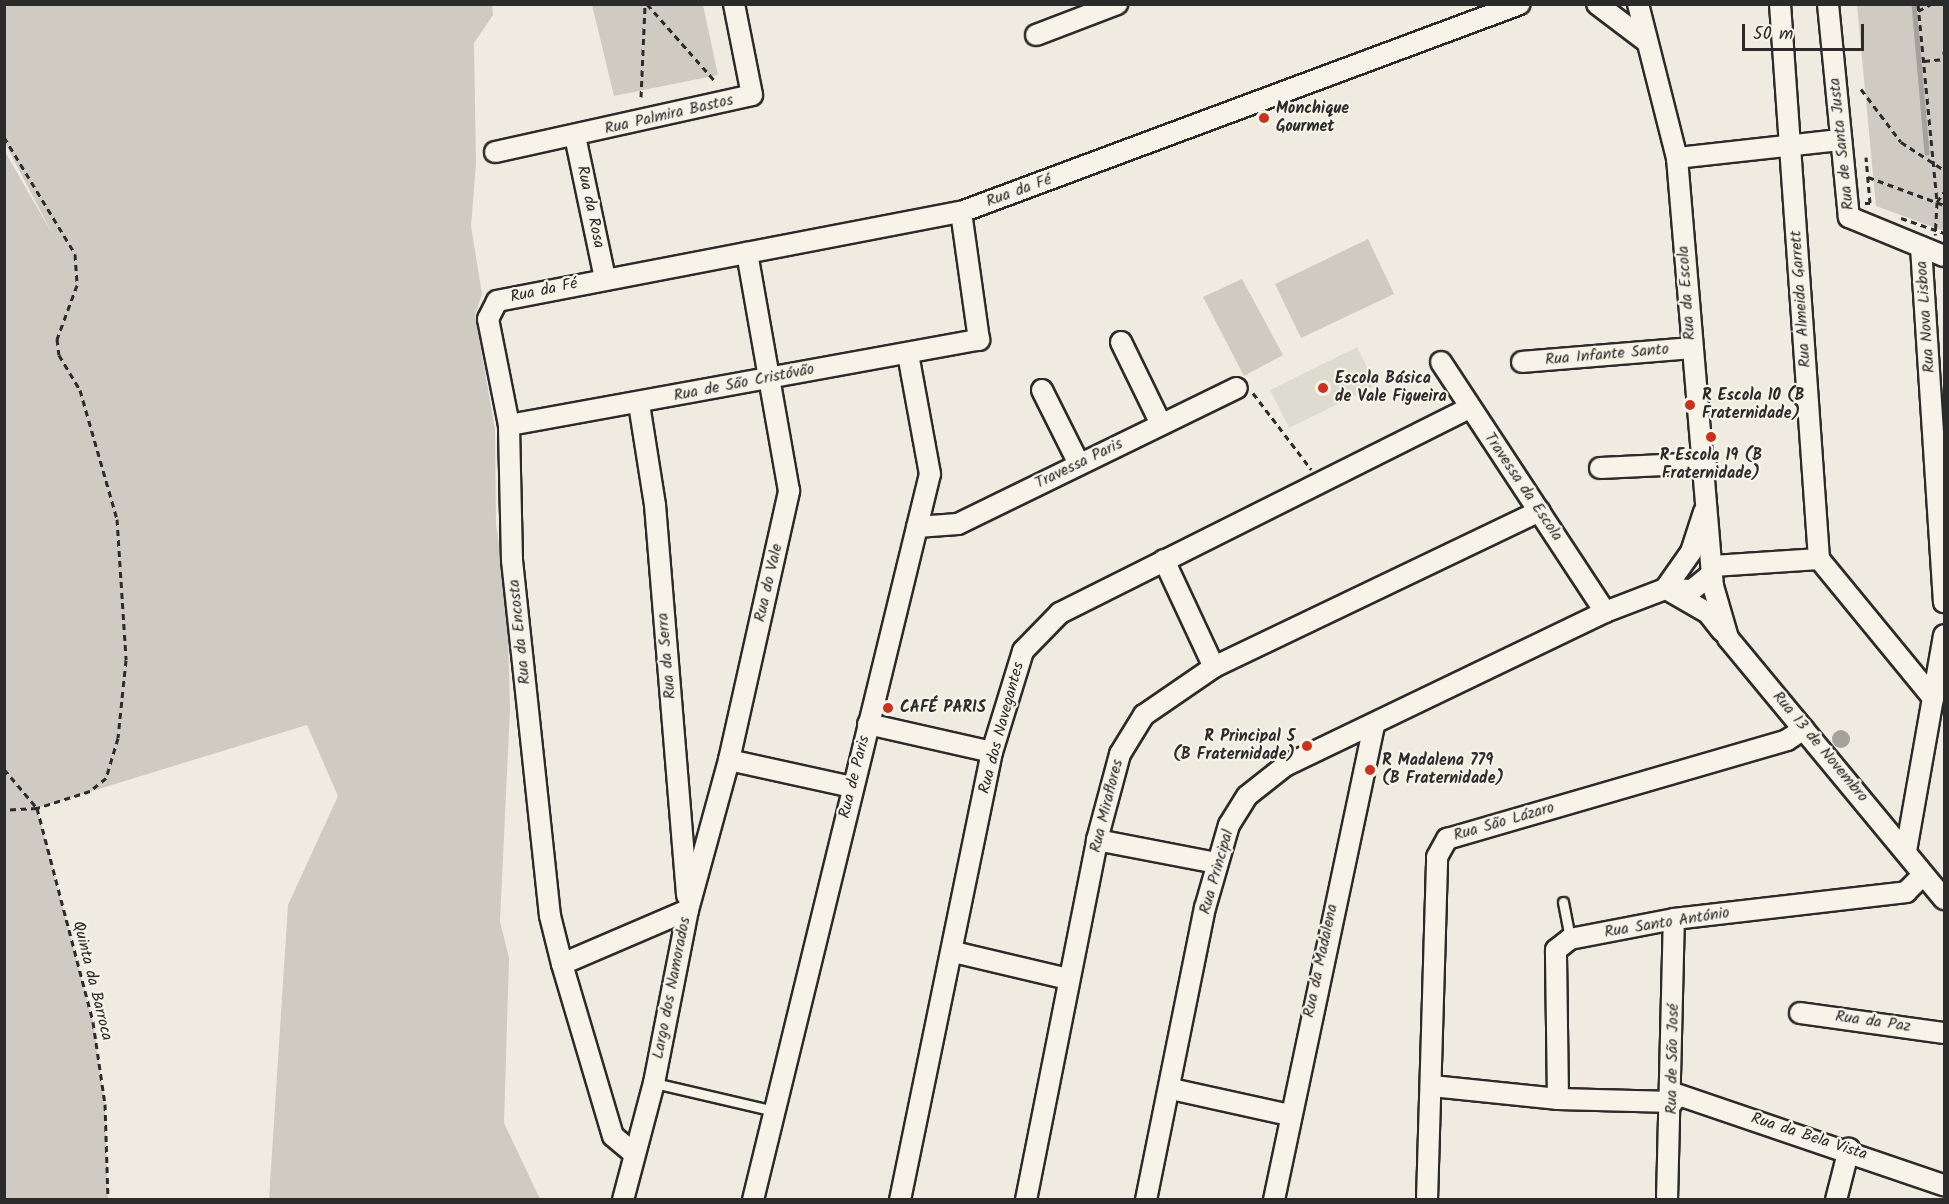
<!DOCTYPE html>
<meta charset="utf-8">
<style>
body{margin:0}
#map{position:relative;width:1949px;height:1204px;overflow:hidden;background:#efebe0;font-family:Kalam,sans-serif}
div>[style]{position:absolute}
.built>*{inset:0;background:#dedbd1}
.green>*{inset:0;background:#cfcbc2}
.water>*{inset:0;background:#a4a29a}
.round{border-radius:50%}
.stream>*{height:4.5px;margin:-2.25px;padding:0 2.25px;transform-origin:2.25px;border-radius:2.25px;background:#a4a29a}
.path>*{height:3px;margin-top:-1.5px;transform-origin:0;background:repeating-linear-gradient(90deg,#2b2b2b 0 6px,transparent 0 10.5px)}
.roads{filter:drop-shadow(2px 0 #2b2b2b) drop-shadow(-2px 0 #2b2b2b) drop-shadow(0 2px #2b2b2b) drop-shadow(0 -2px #2b2b2b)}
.service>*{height:9px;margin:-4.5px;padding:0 4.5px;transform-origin:4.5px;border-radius:4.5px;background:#f7f3e8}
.minor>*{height:20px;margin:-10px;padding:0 10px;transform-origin:10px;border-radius:10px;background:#f7f3e8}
.dots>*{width:16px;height:16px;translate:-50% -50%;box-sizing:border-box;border:3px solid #f7f3e8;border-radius:50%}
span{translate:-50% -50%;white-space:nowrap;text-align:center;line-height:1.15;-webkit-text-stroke:4.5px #f7f3e8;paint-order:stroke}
.poi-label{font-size:16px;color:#2b2b2b;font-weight:700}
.left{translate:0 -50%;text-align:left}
.right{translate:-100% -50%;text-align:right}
.street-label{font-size:16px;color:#2b2b2b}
.frame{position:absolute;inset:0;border:6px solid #2b2b2b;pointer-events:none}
.scale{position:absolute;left:1742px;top:24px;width:122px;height:27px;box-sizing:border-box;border:3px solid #2b2b2b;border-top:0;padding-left:8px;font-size:18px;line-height:21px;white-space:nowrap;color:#2b2b2b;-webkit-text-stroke:4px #f7f3e8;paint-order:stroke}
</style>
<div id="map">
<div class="built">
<i style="clip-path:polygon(1357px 347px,1376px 385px,1289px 428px,1270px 390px)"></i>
</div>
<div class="green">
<i style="clip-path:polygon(5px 5px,492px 5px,493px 15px,474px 43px,476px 164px,471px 226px,482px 294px,475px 315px,495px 429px,496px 524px,507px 603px,510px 709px,500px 921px,509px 958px,504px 1123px,540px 1199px,269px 1199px,288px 905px,338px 796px,307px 725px,37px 808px,93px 1022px,105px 1104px,108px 1199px,5px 1199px,4px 150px,53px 235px,5px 143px)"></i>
<i style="clip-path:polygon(592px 5px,703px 5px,718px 75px,614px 96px)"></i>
<i style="clip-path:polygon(1857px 5px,1944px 5px,1944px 231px,1876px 206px)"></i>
<i style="clip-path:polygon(1368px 239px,1394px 294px,1301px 338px,1275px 284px)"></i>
<i style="clip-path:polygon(1242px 279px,1283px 355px,1244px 376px,1203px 297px)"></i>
</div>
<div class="water">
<i class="round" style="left:1832px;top:730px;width:18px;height:18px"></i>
</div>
<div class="stream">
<i style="left:1914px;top:4px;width:149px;rotate:85deg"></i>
</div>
<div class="path">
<i style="left:647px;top:4px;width:103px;rotate:48.6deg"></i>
<i style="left:1918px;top:4px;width:199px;rotate:84.5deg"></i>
<i style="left:1937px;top:202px;width:33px;rotate:93deg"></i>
<i style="left:1918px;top:11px;width:15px;rotate:-28deg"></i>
<i style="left:1944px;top:51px;width:3px;rotate:90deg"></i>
<i style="left:1924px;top:61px;width:20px;rotate:-6deg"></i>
<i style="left:1861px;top:89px;width:66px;rotate:53deg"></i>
<i style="left:1901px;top:142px;width:51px;rotate:33.1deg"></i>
<i style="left:641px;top:97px;width:93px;rotate:-87.5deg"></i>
<i style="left:4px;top:137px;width:137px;rotate:58.7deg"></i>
<i style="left:75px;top:254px;width:31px;rotate:86deg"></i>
<i style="left:77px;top:285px;width:58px;rotate:110.3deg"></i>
<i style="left:57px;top:339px;width:16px;rotate:83deg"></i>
<i style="left:59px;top:355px;width:41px;rotate:59deg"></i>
<i style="left:80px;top:390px;width:134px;rotate:74deg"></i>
<i style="left:117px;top:519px;width:141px;rotate:86.3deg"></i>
<i style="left:126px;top:660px;width:78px;rotate:95.9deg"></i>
<i style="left:118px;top:738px;width:42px;rotate:106.7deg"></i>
<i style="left:106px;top:778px;width:21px;rotate:141deg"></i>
<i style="left:90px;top:791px;width:56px;rotate:162.2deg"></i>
<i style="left:37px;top:808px;width:33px;rotate:177deg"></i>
<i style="left:1868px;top:177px;width:81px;rotate:20.2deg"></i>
<i style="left:1937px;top:202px;width:12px;rotate:-55deg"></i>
<i style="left:1865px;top:203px;width:5px"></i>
<i style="left:1870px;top:203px;width:46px;rotate:-95deg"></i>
<i style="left:1901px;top:218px;width:46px;rotate:19.2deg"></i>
<i style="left:1253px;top:393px;width:96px;rotate:52.7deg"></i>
<i style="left:4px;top:769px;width:51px;rotate:49.8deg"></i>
<i style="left:37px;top:808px;width:221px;rotate:75.3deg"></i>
<i style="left:93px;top:1022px;width:83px;rotate:81.7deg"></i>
<i style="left:105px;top:1104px;width:96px;rotate:88.2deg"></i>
</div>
<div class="roads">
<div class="service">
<i style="left:1563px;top:902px;width:38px;rotate:79deg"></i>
<i style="left:654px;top:1083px;width:123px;rotate:13.1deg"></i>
</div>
<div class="minor">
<i style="left:1597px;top:4px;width:63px;rotate:37.2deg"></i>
<i style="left:1638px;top:4px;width:159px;rotate:75.8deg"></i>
<i style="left:1677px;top:158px;width:430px;rotate:85.2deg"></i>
<i style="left:1713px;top:586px;width:54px;rotate:73.9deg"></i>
<i style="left:1728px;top:638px;width:339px;rotate:50.4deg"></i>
<i style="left:1780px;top:4px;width:556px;rotate:85.98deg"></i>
<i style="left:1819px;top:559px;width:180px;rotate:50.6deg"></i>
<i style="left:1828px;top:4px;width:214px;rotate:84.4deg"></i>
<i style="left:1849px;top:217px;width:103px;rotate:22.3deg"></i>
<i style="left:1036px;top:35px;width:87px;rotate:-20.9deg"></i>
<i style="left:575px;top:136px;width:145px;rotate:78.1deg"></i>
<i style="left:495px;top:152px;width:263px;rotate:-12.5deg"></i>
<i style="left:752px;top:95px;width:93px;rotate:-101.2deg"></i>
<i style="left:1677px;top:158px;width:165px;rotate:-6.3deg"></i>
<i style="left:1921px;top:247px;width:356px;rotate:86.3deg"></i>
<i style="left:1121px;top:342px;width:91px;rotate:64deg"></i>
<i style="left:1441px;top:362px;width:299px;rotate:56.7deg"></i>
<i style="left:1522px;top:362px;width:170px;rotate:-4.7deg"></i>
<i style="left:1042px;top:390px;width:83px;rotate:63.4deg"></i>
<i style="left:639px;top:404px;width:102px;rotate:81deg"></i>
<i style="left:655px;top:505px;width:392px;rotate:85.3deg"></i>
<i style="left:509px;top:425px;width:478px;rotate:-10.3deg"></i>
<i style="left:979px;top:340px;width:129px;rotate:-98deg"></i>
<i style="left:1600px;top:468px;width:106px;rotate:-2.7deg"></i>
<i style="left:917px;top:527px;width:41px;rotate:-4.2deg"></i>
<i style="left:958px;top:524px;width:310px;rotate:-26deg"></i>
<i style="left:1164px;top:560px;width:118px;rotate:65deg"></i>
<i style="left:1713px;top:566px;width:106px;rotate:-3.8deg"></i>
<i style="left:1665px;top:589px;width:45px;rotate:-54.9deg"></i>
<i style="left:1691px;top:552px;width:42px;rotate:-72deg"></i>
<i style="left:1670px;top:591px;width:44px;rotate:30.1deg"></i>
<i style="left:1708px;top:613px;width:23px;rotate:52deg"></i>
<i style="left:868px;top:724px;width:127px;rotate:12.7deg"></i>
<i style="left:729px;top:760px;width:126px;rotate:12.4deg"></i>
<i style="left:1097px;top:840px;width:122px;rotate:10.9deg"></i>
<i style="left:1906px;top:851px;width:219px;rotate:-80deg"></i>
<i style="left:688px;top:910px;width:156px;rotate:-74.7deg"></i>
<i style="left:729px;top:760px;width:276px;rotate:-77.4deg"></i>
<i style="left:789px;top:491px;width:242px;rotate:-100deg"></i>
<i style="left:954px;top:952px;width:117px;rotate:13.3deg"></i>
<i style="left:562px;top:964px;width:49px;rotate:-104deg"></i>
<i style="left:550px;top:916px;width:358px;rotate:-96.1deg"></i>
<i style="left:512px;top:560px;width:135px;rotate:-91.3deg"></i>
<i style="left:509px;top:425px;width:108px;rotate:-101.2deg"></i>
<i style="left:488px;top:319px;width:20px;rotate:-63deg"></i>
<i style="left:497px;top:301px;width:472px;rotate:-10.9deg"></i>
<i style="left:961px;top:212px;width:596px;rotate:-20.41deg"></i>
<i style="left:1800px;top:1013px;width:145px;rotate:7.9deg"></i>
<i style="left:1432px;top:1086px;width:127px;rotate:5.9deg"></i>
<i style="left:1558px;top:1099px;width:115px;rotate:1.5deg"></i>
<i style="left:1171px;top:1089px;width:121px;rotate:12.4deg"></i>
<i style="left:1673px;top:1093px;width:286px;rotate:18.8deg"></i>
<i style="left:1558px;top:1099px;width:149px;rotate:-90.8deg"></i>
<i style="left:1556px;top:950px;width:18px;rotate:-38deg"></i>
<i style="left:1570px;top:939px;width:106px;rotate:-10.9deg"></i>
<i style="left:1674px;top:919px;width:234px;rotate:-6.6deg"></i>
<i style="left:1906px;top:892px;width:24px;rotate:-45deg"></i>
<i style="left:623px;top:1200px;width:121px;rotate:-75.2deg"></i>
<i style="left:654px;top:1083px;width:176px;rotate:-78.9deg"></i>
<i style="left:688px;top:910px;width:137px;rotate:156.8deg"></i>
<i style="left:562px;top:964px;width:179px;rotate:73.5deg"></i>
<i style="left:613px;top:1136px;width:25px;rotate:40deg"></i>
<i style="left:753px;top:1200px;width:747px;rotate:-76.3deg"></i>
<i style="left:930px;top:474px;width:122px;rotate:-100.4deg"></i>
<i style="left:900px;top:1200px;width:457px;rotate:-78.4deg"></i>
<i style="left:992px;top:752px;width:106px;rotate:-72.9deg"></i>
<i style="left:1023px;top:651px;width:53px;rotate:-45.8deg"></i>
<i style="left:1060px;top:613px;width:457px;rotate:-26.6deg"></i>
<i style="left:1026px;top:1200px;width:367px;rotate:-78.8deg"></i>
<i style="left:1097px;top:840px;width:89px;rotate:-75deg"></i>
<i style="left:1120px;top:754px;width:46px;rotate:-58.4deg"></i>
<i style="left:1144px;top:715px;width:85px;rotate:-34.4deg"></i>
<i style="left:1214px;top:667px;width:361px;rotate:-25.6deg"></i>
<i style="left:1146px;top:1200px;width:298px;rotate:-78.6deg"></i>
<i style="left:1205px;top:908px;width:86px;rotate:-73.9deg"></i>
<i style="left:1229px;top:825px;width:34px;rotate:-58deg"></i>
<i style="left:1247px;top:796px;width:48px;rotate:-38.3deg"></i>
<i style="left:1285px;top:766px;width:355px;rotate:-25.7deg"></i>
<i style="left:1605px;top:612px;width:64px;rotate:-21deg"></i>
<i style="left:1665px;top:589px;width:27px;rotate:2deg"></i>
<i style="left:1692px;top:590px;width:26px;rotate:-39deg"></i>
<i style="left:1274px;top:1200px;width:486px;rotate:-78.1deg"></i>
<i style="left:1427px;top:1200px;width:343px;rotate:-88.3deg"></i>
<i style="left:1437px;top:857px;width:21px;rotate:-61deg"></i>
<i style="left:1447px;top:839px;width:354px;rotate:-16.2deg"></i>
<i style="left:1787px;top:740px;width:20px;rotate:-33deg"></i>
<i style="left:1667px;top:1200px;width:281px;rotate:-88.6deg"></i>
<i style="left:1836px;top:1200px;width:53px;rotate:-75.7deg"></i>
</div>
</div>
<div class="dots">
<i style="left:1264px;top:118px;background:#c8321e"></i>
<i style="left:1323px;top:388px;background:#c8321e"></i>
<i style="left:1690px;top:405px;background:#c8321e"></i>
<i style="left:1711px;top:437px;background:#c8321e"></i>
<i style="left:888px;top:708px;background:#c8321e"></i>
<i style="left:1307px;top:746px;background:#c8321e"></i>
<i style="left:1370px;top:770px;background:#c8321e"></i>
</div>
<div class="poi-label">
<span class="left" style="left:1276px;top:118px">Monchique<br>Gourmet</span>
<span class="left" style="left:1335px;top:388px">Escola Básica<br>de Vale Figueira</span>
<span class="left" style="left:1702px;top:405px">R Escola 10 (B<br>Fraternidade)</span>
<span style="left:1711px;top:465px">R Escola 19 (B<br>Fraternidade)</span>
<span class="left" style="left:900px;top:708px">CAFÉ PARIS</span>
<span class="right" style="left:1295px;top:746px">R Principal 5<br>(B Fraternidade)</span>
<span class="left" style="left:1382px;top:770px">R Madalena 779<br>(B Fraternidade)</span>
</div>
<div class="street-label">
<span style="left:669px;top:115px;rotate:-13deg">Rua Palmira Bastos</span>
<span style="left:1842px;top:144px;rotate:-96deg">Rua de Santa Justa</span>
<span style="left:1019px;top:191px;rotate:-20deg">Rua da Fé</span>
<span style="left:590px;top:207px;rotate:78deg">Rua da Rosa</span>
<span style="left:544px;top:291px;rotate:-12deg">Rua da Fé</span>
<span style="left:1687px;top:293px;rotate:-94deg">Rua da Escola</span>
<span style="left:1801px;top:299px;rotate:-94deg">Rua Almeida Garrett</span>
<span style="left:1926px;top:317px;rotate:-94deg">Rua Nova Lisboa</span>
<span style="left:1607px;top:355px;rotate:-5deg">Rua Infante Santo</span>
<span style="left:744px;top:383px;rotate:-11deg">Rua de São Cristóvão</span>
<span style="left:1079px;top:464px;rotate:-26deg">Travessa Paris</span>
<span style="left:1523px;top:487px;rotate:56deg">Travessa da Escola</span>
<span style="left:769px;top:583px;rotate:-77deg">Rua do Vale</span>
<span style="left:520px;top:632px;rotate:-96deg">Rua da Encosta</span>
<span style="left:667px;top:656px;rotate:-95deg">Rua da Serra</span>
<span style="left:1002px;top:728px;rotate:-75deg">Rua dos Navegantes</span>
<span style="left:1820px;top:747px;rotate:50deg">Rua 13 de Novembro</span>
<span style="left:855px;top:777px;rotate:-76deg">Rua de Paris</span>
<span style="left:1107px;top:806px;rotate:-76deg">Rua Miraflores</span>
<span style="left:1504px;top:822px;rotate:-16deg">Rua São Lázaro</span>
<span style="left:1217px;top:872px;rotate:-74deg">Rua Principal</span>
<span style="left:1667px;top:923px;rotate:-9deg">Rua Santo António</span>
<span style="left:1321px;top:961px;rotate:-78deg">Rua da Madalena</span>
<span style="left:92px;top:981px;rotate:76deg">Quinta da Barroca</span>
<span style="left:672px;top:988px;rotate:-79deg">Largo dos Namorados</span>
<span style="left:1873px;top:1022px;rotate:8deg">Rua da Paz</span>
<span style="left:1673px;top:1059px;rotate:-89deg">Rua de São José</span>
<span style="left:1809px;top:1137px;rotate:18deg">Rua da Bela Vista</span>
</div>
<div class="frame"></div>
<div class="scale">50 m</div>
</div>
